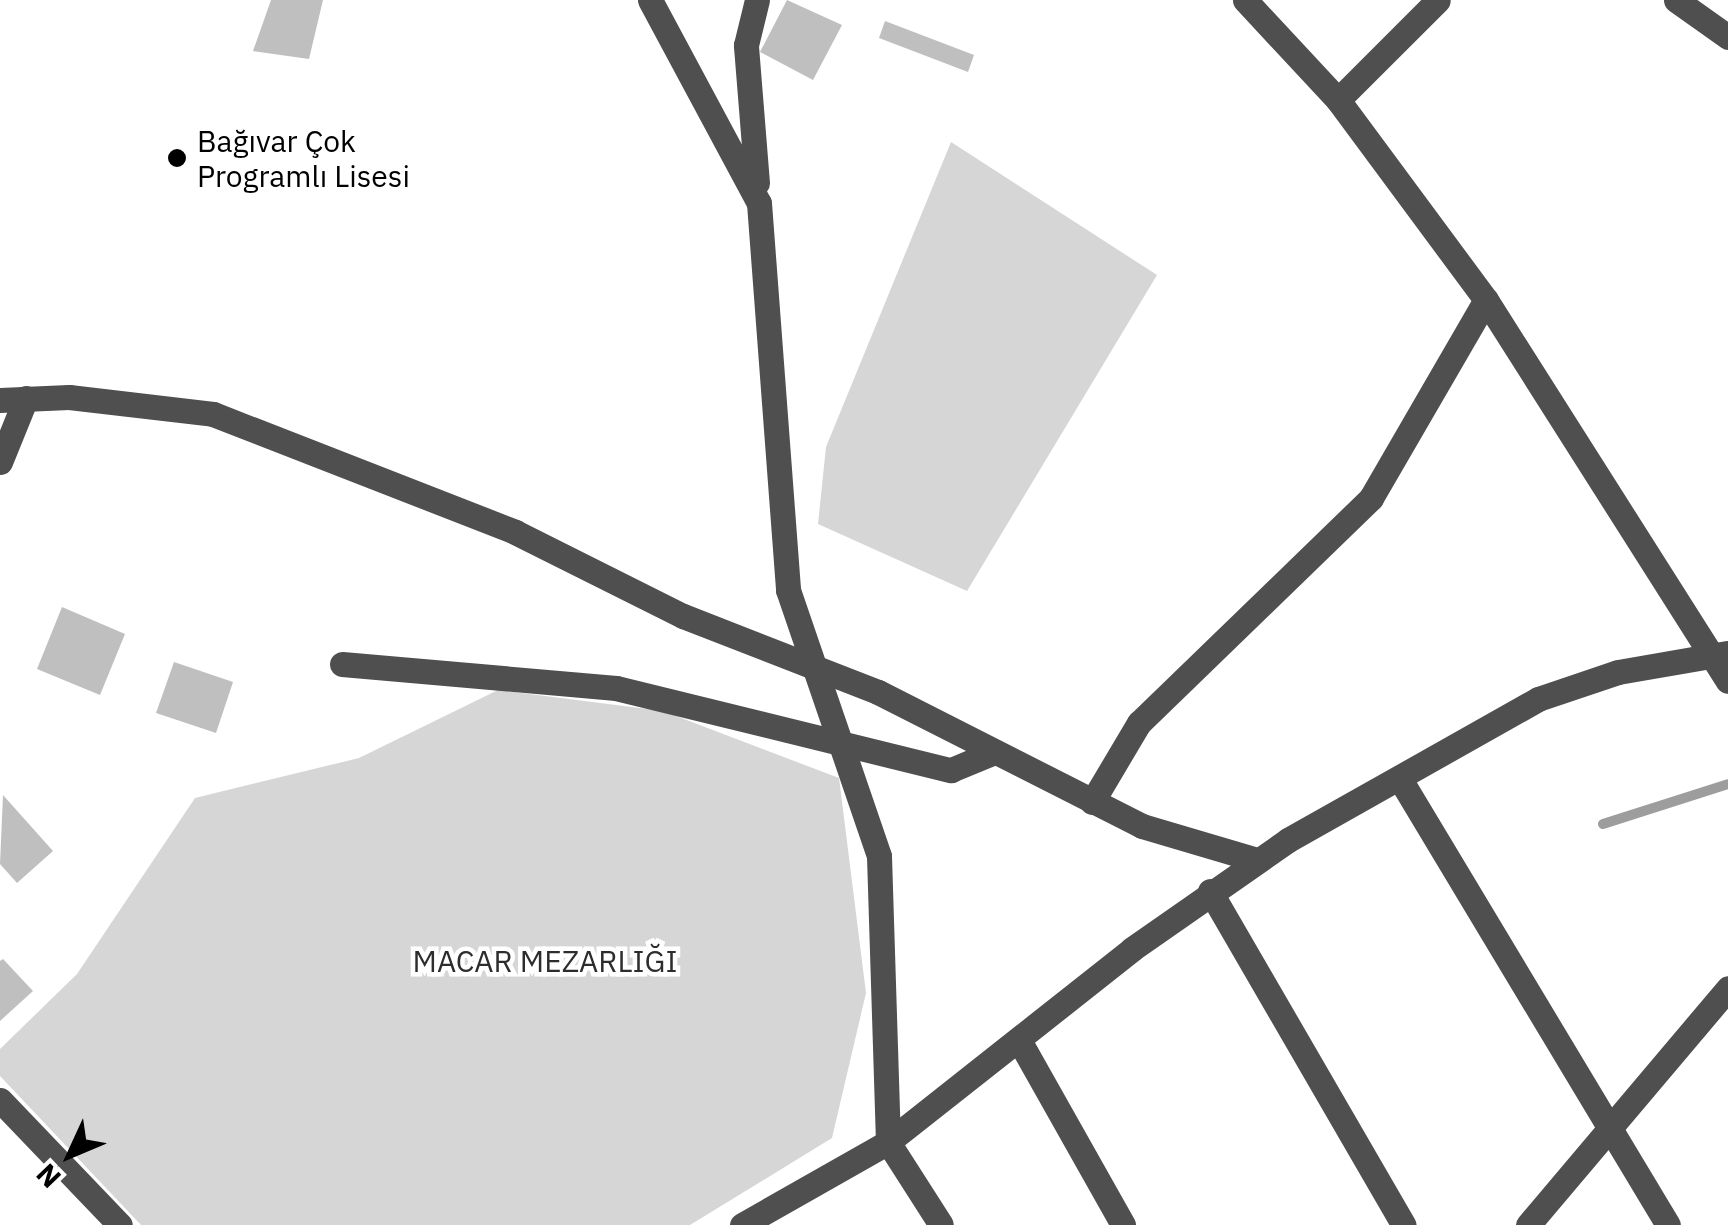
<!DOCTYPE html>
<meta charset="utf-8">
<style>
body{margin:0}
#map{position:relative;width:1728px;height:1225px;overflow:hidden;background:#fff;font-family:"IBM Plex Sans",sans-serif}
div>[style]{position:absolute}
.green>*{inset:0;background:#d6d6d6}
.stream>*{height:10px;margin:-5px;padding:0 5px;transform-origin:5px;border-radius:5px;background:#9d9d9d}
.building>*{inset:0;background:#bfbfbf}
.minor>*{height:25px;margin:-12.5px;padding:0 12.5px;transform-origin:12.5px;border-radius:12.5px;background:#4f4f4f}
.dots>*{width:28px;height:28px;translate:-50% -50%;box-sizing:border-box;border:5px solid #fff;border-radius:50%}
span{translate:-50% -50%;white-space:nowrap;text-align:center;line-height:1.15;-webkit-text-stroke:9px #fff;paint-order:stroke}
.poi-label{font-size:30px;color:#000}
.left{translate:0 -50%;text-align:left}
.park-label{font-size:30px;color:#2d2d2d}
.north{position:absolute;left:20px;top:1105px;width:100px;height:100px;-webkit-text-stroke:8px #fff;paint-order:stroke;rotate:226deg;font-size:28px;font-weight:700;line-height:40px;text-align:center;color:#000}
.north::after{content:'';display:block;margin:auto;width:35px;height:45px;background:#000;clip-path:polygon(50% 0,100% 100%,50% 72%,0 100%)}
</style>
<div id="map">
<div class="green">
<i style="clip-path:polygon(951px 142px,1157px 275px,967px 591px,818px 524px,826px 447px)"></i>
<i style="clip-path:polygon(498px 690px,663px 711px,839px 778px,866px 993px,832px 1138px,690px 1225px,141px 1225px,0 1076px,0 1049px,77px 974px,195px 798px,359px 758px)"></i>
</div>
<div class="stream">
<i style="left:1603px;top:824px;width:131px;rotate:-17.7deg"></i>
</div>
<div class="building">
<i style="clip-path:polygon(271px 0,323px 0,309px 59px,253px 51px)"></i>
<i style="clip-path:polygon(787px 0,842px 25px,813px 80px,760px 52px)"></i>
<i style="clip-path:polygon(885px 21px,974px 55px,968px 72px,879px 38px)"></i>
<i style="clip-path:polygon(62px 607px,125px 634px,100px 695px,37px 669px)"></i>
<i style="clip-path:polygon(174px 662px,233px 682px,216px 733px,156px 713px)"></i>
<i style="clip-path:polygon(3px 795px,53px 851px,17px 883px,0 864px)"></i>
<i style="clip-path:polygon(3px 959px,33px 991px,0 1021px,0 961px)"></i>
</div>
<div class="minor">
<i style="left:650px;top:0;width:230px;rotate:61.8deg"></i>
<i style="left:759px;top:203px;width:388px;rotate:85.7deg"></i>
<i style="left:788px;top:590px;width:281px;rotate:71.1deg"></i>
<i style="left:879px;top:856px;width:286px;rotate:88.2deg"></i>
<i style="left:888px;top:1142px;width:98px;rotate:57.4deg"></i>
<i style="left:1245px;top:0;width:137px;rotate:47.1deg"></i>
<i style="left:1338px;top:100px;width:249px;rotate:53.5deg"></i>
<i style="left:1486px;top:300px;width:451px;rotate:57.6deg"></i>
<i style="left:1676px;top:0;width:64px;rotate:35.4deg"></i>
<i style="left:1338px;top:100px;width:141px;rotate:-45deg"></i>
<i style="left:757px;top:183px;width:138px;rotate:-94.6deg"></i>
<i style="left:746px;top:45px;width:46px;rotate:-76.3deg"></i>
<i style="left:0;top:400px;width:69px;rotate:-2.5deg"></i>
<i style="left:69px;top:397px;width:145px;rotate:6.7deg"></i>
<i style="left:213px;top:414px;width:324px;rotate:21.3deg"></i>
<i style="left:515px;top:532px;width:188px;rotate:26.6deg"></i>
<i style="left:683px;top:616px;width:209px;rotate:21.3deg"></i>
<i style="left:878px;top:692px;width:296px;rotate:26.9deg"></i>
<i style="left:1142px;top:826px;width:120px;rotate:16.5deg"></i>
<i style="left:0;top:462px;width:69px;rotate:-67.9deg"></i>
<i style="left:342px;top:664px;width:275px;rotate:5deg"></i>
<i style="left:616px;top:688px;width:345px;rotate:13.8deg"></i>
<i style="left:951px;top:770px;width:44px;rotate:-22.5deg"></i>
<i style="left:1400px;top:779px;width:520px;rotate:59deg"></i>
<i style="left:1092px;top:802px;width:92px;rotate:-59.3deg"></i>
<i style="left:1139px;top:723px;width:323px;rotate:-44.1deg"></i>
<i style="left:1371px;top:498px;width:229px;rotate:-59.9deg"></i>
<i style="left:1210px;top:891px;width:386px;rotate:59.9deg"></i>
<i style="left:1020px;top:1042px;width:210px;rotate:60.6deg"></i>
<i style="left:0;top:1100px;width:173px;rotate:46.2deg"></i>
<i style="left:742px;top:1225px;width:168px;rotate:-29.6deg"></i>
<i style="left:888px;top:1142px;width:311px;rotate:-38.3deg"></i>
<i style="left:1132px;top:949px;width:190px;rotate:-34.9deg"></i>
<i style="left:1288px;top:840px;width:287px;rotate:-29.4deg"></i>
<i style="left:1538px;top:699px;width:84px;rotate:-18.6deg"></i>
<i style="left:1618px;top:672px;width:112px;rotate:-9.8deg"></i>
<i style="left:1528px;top:1225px;width:310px;rotate:-49.8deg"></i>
</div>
<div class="dots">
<i style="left:177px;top:158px;background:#000"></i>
</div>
<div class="poi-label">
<span class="left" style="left:197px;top:158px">Bağıvar Çok<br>Programlı Lisesi</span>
</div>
<div class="park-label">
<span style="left:545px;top:961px">MACAR MEZARLIĞI</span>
</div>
<div class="north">N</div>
</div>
